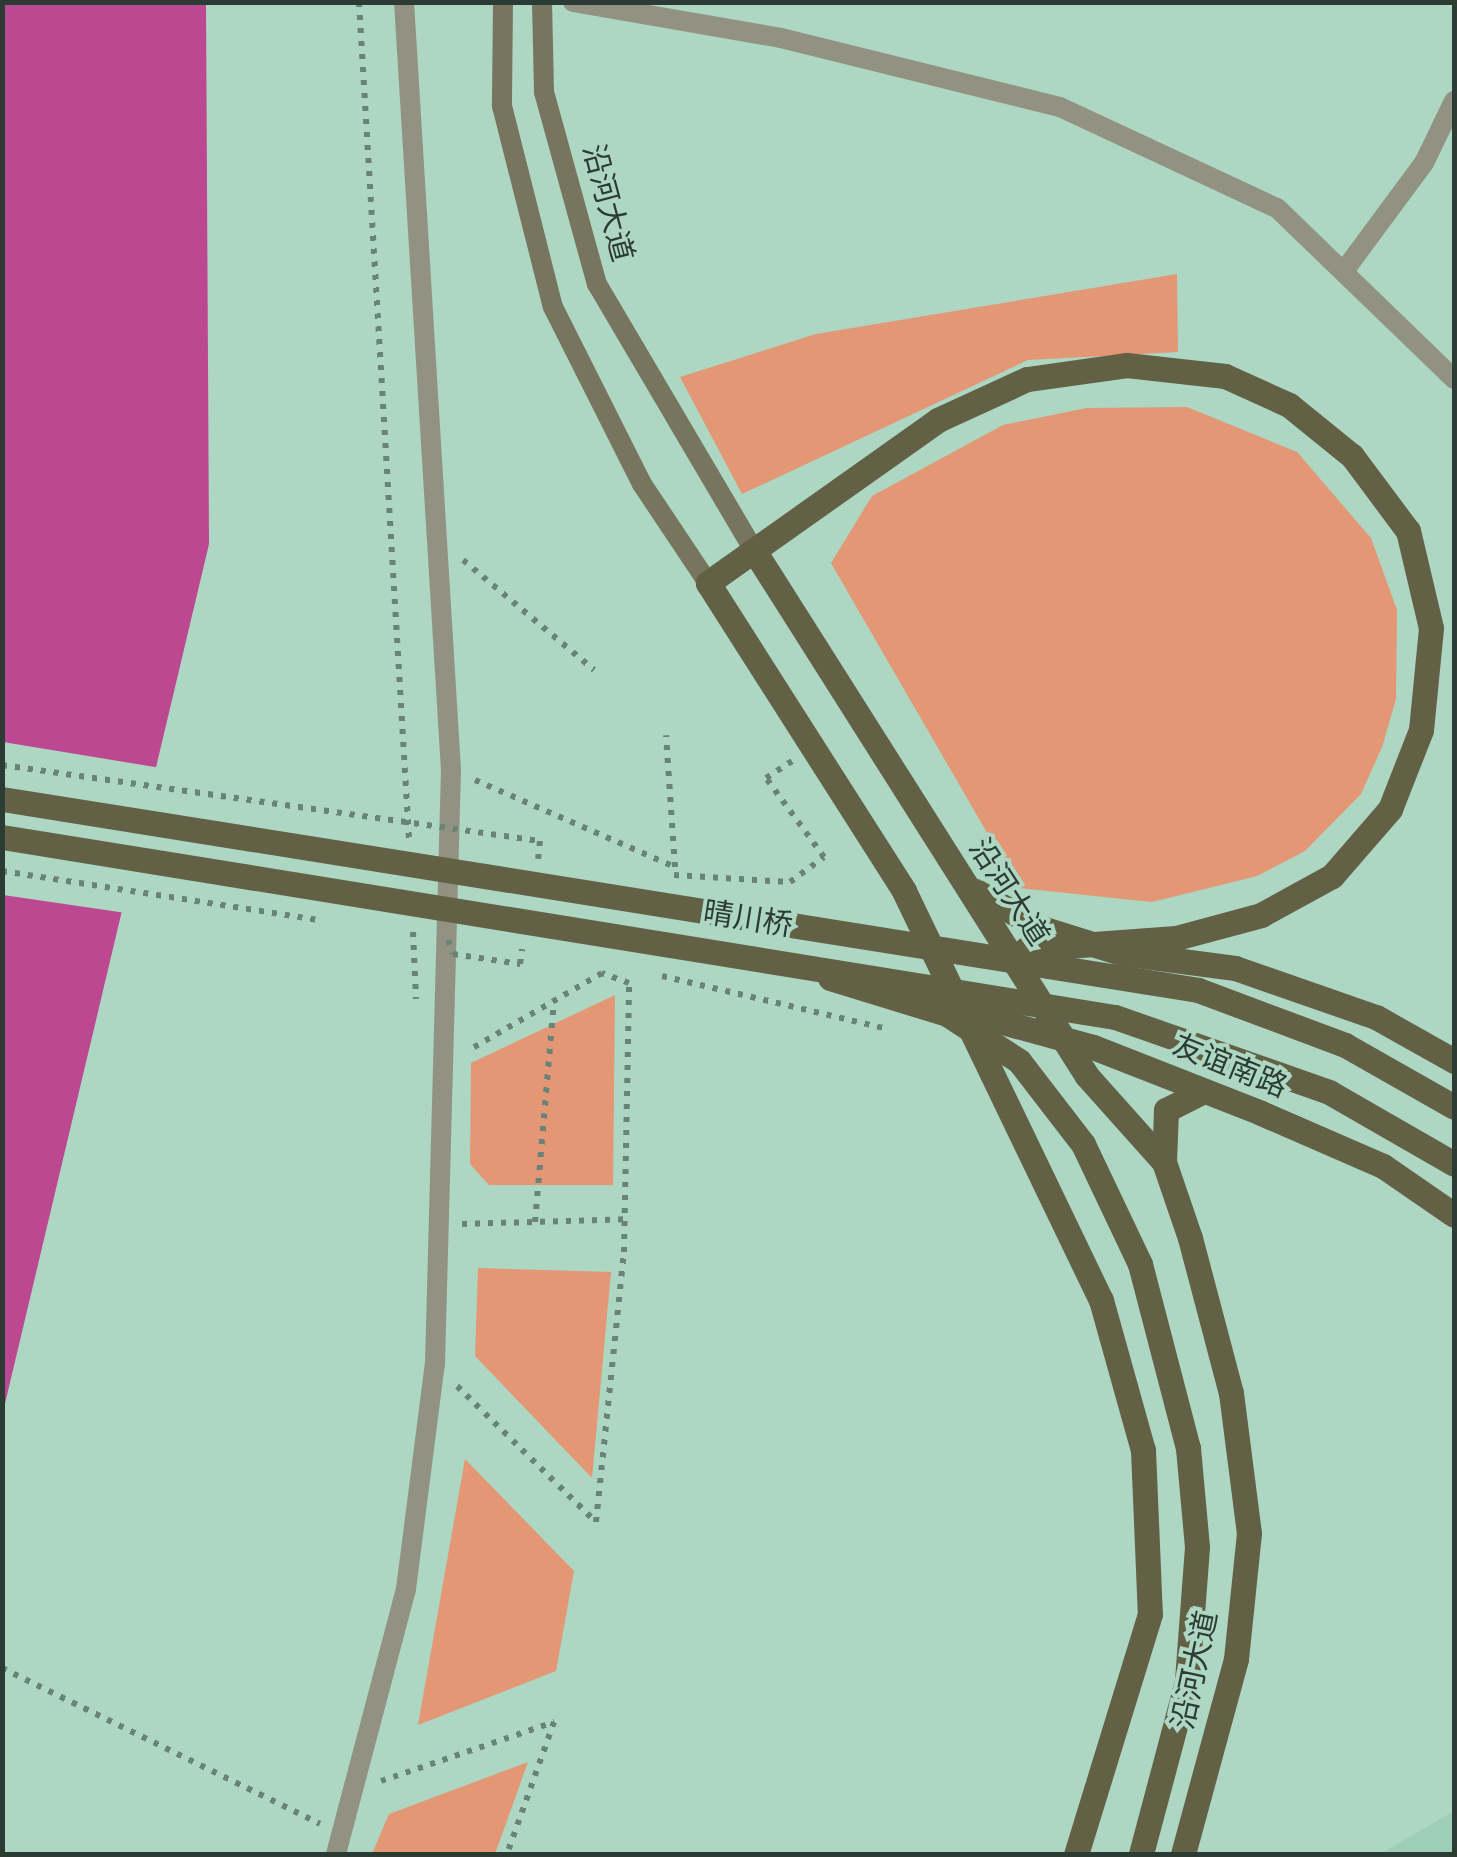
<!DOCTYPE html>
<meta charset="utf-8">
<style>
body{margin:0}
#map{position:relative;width:1457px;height:1857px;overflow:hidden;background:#add6c3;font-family:Helvetica,"Noto Sans SC",sans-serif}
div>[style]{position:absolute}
.built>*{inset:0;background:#9dcfb8}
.green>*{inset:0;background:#e39774}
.water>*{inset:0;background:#bc4891}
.pier>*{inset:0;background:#add6c3}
.path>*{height:6px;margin-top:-3px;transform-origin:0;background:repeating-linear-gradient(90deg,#688478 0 5px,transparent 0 13px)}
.lane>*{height:20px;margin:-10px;padding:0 10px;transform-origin:10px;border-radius:10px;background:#929282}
.street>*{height:20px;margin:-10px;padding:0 10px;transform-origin:10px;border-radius:10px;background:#929282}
.secondary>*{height:20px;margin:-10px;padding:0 10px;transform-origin:10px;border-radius:10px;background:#77755e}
.primary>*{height:25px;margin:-12.5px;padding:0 12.5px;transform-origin:12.5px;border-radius:12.5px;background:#636145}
.path-bridge>*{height:6px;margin-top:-3px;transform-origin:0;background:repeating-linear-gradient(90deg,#688478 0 5px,transparent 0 13px)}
.primary-bridge>*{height:25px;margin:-12.5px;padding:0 12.5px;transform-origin:12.5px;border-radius:12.5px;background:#636145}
span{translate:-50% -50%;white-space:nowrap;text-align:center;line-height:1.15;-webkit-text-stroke:8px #add6c3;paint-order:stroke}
.street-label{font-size:30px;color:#2c3c35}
.frame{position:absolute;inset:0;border:5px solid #2c3c35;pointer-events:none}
</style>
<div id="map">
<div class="built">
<i style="clip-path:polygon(1454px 1811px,1454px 1854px,1380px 1854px)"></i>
</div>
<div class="green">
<i style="clip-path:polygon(1177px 274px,1178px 352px,1028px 360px,742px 494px,680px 377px,816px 334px)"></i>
<i style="clip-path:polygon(1187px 407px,1297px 452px,1371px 538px,1397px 610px,1396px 699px,1382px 747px,1361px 794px,1305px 851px,1257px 876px,1152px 902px,1019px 888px,831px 563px,872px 496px,1003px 425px,1087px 408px)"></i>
<i style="clip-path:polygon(615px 995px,613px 1185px,489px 1185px,470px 1164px,471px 1063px)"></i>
<i style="clip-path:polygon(478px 1268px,611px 1272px,592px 1478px,475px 1356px)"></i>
<i style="clip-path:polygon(465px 1459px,574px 1571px,556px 1671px,418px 1725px)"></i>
<i style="clip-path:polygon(528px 1762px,495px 1854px,372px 1854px,389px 1814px)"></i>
</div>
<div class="water">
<i style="clip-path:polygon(3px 3px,206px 3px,209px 544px,3px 1412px)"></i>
</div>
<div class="pier">
<i style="clip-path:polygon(3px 742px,161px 768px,126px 913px,3px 895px)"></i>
</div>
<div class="path">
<i style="left:359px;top:2px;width:838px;rotate:86.58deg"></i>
<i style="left:463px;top:560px;width:171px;rotate:40deg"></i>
<i style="left:475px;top:780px;width:218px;rotate:23.5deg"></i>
<i style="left:675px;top:867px;width:132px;rotate:-93.9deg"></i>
<i style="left:790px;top:882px;width:42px;rotate:-36.3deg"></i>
<i style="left:824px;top:857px;width:98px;rotate:-126.3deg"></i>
<i style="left:766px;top:778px;width:31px;rotate:-33deg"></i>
<i style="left:413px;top:932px;width:67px;rotate:87.4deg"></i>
<i style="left:535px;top:1222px;width:221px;rotate:-85.1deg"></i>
<i style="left:462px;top:1224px;width:164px;rotate:-1.7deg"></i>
<i style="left:457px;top:1386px;width:194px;rotate:44.4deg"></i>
<i style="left:596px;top:1522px;width:271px;rotate:-84.1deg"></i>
<i style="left:624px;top:1252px;width:269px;rotate:-88.9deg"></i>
<i style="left:629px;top:983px;width:29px;rotate:-160deg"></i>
<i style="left:602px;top:973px;width:154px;rotate:149.9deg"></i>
<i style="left:2px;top:1668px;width:354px;rotate:26.1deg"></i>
<i style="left:381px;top:1781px;width:183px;rotate:-18.8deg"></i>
<i style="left:554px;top:1722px;width:140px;rotate:109.6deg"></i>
</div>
<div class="lane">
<i style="left:336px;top:1854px;width:274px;rotate:-75.2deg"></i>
<i style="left:406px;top:1589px;width:227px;rotate:-82.7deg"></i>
<i style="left:435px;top:1364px;width:594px;rotate:-88.46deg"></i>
<i style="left:451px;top:770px;width:769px;rotate:-93.5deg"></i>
</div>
<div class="street">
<i style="left:573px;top:2px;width:211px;rotate:9.8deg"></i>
<i style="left:781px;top:38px;width:287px;rotate:13.9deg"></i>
<i style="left:1060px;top:107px;width:239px;rotate:25deg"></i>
<i style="left:1277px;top:208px;width:246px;rotate:44deg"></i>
<i style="left:1344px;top:271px;width:134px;rotate:-53.5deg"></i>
<i style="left:1424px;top:163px;width:69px;rotate:-64.2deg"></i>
</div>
<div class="secondary">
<i style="left:503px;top:2px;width:104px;rotate:90.6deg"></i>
<i style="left:502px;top:106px;width:207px;rotate:75.8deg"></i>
<i style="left:553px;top:307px;width:198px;rotate:63.3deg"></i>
<i style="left:642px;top:484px;width:119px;rotate:56.3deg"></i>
<i style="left:542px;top:2px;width:90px;rotate:88.7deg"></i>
<i style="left:544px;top:92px;width:199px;rotate:74.6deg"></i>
<i style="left:597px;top:284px;width:311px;rotate:59.5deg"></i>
</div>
<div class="primary">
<i style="left:1027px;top:379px;width:98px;rotate:155.3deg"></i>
<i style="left:938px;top:420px;width:282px;rotate:144.7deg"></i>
<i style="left:708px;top:583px;width:365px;rotate:57.5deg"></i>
<i style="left:904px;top:891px;width:454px;rotate:64.3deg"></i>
<i style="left:1101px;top:1300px;width:156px;rotate:74.4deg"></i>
<i style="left:1143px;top:1450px;width:164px;rotate:87.6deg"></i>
<i style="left:1150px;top:1614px;width:251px;rotate:107.1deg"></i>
<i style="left:755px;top:552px;width:620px;rotate:57.64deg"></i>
<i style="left:1087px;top:1076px;width:115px;rotate:48.2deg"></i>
<i style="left:1164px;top:1162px;width:80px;rotate:71.1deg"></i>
<i style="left:1190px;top:1238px;width:160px;rotate:75.2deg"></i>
<i style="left:1231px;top:1393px;width:141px;rotate:82.7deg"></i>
<i style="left:1249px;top:1533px;width:127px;rotate:95.9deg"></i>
<i style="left:1236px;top:1659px;width:202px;rotate:105.2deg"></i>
<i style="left:976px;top:891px;width:72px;rotate:30.1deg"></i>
<i style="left:1038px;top:927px;width:87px;rotate:17.4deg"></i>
<i style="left:1121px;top:953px;width:115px;rotate:7.5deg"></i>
<i style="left:1235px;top:968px;width:149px;rotate:19.2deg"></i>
<i style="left:1376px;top:1017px;width:90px;rotate:29.4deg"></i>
<i style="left:966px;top:1012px;width:132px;rotate:15.4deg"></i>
<i style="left:1093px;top:1047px;width:180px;rotate:21.4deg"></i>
<i style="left:1261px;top:1113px;width:133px;rotate:23.5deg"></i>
<i style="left:1383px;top:1166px;width:86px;rotate:34.6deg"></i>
<i style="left:1164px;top:1162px;width:52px;rotate:-87.8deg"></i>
<i style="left:1166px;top:1110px;width:42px;rotate:-26.6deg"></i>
</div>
<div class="path-bridge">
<i style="left:2px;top:765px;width:543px;rotate:8.04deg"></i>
<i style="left:540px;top:841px;width:18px;rotate:96deg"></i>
<i style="left:2px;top:871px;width:320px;rotate:8.8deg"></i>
<i style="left:674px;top:875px;width:116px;rotate:3.5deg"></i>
<i style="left:448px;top:940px;width:15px;rotate:70deg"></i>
<i style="left:453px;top:954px;width:68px;rotate:8.5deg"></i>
<i style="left:520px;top:964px;width:15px;rotate:-82deg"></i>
<i style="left:662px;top:976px;width:228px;rotate:13.2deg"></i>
</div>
<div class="primary-bridge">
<i style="left:2px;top:799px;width:1211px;rotate:9.07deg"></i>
<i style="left:1198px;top:990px;width:157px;rotate:20.5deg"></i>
<i style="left:1345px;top:1045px;width:125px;rotate:29.6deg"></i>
<i style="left:2px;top:837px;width:1127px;rotate:9.19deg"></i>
<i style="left:1115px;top:1017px;width:227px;rotate:19.3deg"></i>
<i style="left:1329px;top:1092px;width:144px;rotate:29.9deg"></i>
<i style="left:1026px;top:949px;width:150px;rotate:-4.2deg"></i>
<i style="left:1176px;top:938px;width:88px;rotate:-15.1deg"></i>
<i style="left:1261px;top:915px;width:81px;rotate:-28.8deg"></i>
<i style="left:1332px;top:876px;width:89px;rotate:-49.1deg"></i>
<i style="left:1390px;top:809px;width:85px;rotate:-68.6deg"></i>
<i style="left:1421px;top:730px;width:102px;rotate:-84.4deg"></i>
<i style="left:1431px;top:628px;width:100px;rotate:-103.3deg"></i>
<i style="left:1408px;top:531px;width:94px;rotate:-126.7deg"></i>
<i style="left:1352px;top:456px;width:81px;rotate:-141deg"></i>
<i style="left:1289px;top:405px;width:70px;rotate:-155.6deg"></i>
<i style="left:1225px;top:376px;width:99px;rotate:-173.6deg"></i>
<i style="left:1127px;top:365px;width:101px;rotate:172deg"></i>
<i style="left:830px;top:978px;width:122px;rotate:17.1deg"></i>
<i style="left:947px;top:1014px;width:86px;rotate:33.1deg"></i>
<i style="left:1019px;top:1061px;width:105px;rotate:52.4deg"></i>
<i style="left:1083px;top:1144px;width:133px;rotate:64.6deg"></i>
<i style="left:1140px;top:1264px;width:190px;rotate:75.4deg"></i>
<i style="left:1188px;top:1448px;width:99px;rotate:84.8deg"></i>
<i style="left:1197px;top:1547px;width:134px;rotate:94.3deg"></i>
<i style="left:1187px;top:1681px;width:179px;rotate:104.9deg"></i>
</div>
<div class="street-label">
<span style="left:608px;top:203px;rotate:75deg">沿河大道</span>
<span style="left:1009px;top:892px;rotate:57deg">沿河大道</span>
<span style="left:748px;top:919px;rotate:9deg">晴川桥</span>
<span style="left:1230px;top:1066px;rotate:22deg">友谊南路</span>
<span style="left:1195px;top:1670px;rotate:-78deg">沿河大道</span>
</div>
<div class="frame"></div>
</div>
